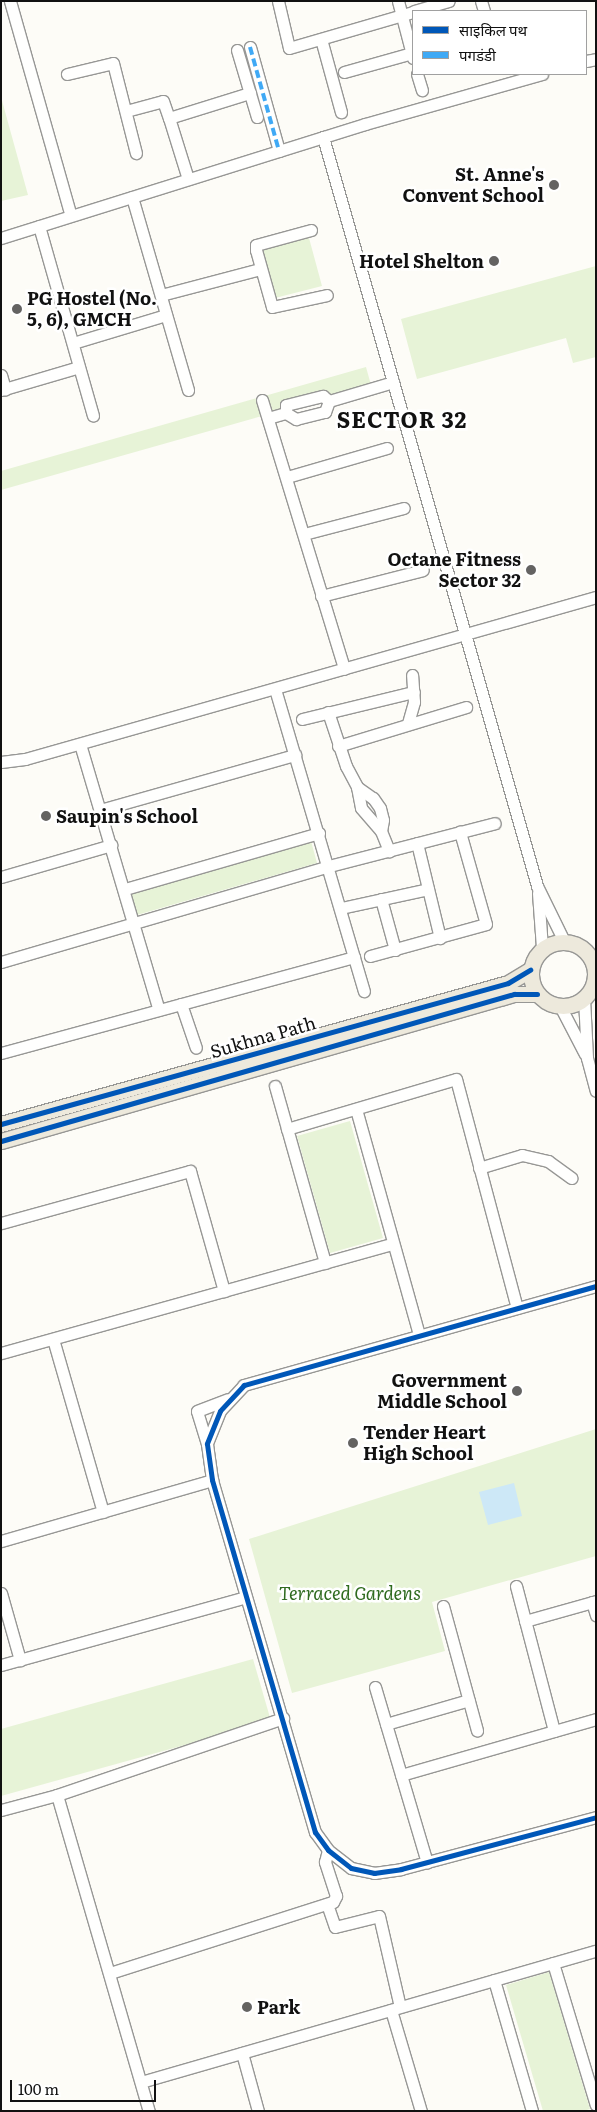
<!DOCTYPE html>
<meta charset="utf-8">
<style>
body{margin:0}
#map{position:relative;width:597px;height:2112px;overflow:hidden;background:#fdfcf7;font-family:Literata,"Noto Sans Devanagari",serif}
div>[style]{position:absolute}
.green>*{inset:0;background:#e7f3d7}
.water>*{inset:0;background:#cde8f7}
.roads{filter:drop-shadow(1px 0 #979795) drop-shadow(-1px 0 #979795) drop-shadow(0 1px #979795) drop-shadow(0 -1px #979795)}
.minor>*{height:11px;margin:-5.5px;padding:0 5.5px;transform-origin:5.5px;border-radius:5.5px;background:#fffffe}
.major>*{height:15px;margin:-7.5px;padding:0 7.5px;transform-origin:7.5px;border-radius:7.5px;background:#ede9dc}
.major>.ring{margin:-7.5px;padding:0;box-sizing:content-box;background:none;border:15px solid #ede9dc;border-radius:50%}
.quiet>*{height:4px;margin-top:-2px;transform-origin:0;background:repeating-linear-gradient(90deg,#3fa9f5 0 8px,transparent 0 12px)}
.cycleway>*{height:5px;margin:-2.5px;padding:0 2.5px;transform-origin:2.5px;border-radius:2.5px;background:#0057b8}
.dots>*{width:14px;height:14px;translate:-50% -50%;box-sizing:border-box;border:2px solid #fff;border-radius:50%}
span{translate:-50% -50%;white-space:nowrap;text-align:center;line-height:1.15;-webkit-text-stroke:5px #fff;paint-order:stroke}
.poi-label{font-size:18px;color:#111;font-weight:700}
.right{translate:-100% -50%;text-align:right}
.left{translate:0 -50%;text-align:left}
.street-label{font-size:18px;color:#111}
.park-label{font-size:18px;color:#2f6b1f;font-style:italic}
.district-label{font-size:22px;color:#111;font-weight:700;letter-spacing:1px}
.frame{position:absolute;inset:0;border:2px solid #111;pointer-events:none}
.legend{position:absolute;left:412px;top:10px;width:175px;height:65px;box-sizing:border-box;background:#fff;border:1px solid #a0a0a0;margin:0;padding:6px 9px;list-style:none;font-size:15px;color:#111}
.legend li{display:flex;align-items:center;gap:10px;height:25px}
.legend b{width:25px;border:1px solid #a0a0a0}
.scale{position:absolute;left:10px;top:2080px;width:146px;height:22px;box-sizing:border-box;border:2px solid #111;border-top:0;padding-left:6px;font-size:15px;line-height:18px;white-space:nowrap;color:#111;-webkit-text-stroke:4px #fff;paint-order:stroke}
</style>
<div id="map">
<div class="green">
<i style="clip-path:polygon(1px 97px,28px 195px,1px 201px)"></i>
<i style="clip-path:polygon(309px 238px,322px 286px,275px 298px,262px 250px)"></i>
<i style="clip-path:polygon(596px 266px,596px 357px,573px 363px,566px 338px,417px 379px,401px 319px)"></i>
<i style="clip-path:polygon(366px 367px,371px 385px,1px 490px,1px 471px)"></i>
<i style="clip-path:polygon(311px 841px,317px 863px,137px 915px,131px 893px)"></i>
<i style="clip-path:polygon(350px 1121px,383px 1238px,330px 1253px,297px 1136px)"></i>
<i style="clip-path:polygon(596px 1429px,596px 1556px,432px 1602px,445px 1651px,292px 1693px,249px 1539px)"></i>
<i style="clip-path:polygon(253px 1659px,271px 1721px,1px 1796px,1px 1729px)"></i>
<i style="clip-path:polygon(549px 1972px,590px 2109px,584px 2111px,543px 2111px,506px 1985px)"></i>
</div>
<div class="water">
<i style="clip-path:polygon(514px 1483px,522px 1516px,488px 1525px,479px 1492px)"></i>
</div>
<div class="roads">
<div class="minor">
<i style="left:10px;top:1px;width:223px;rotate:74.2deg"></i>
<i style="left:278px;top:1px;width:48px;rotate:76.8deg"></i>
<i style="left:289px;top:48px;width:129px;rotate:-16.2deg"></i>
<i style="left:398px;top:1px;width:59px;rotate:75.3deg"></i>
<i style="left:481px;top:1px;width:10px;rotate:73deg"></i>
<i style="left:414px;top:11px;width:36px;rotate:-16deg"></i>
<i style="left:321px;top:39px;width:76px;rotate:74.7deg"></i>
<i style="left:250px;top:47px;width:108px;rotate:74.4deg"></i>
<i style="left:237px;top:50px;width:70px;rotate:73.4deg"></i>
<i style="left:586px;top:61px;width:10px;rotate:-11deg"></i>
<i style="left:344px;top:72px;width:71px;rotate:-15.6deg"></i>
<i style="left:67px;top:74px;width:47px;rotate:-13.4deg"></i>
<i style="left:113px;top:63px;width:93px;rotate:75.7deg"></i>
<i style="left:417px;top:74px;width:17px;rotate:73deg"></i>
<i style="left:126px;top:111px;width:38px;rotate:-15deg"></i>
<i style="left:163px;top:101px;width:18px;rotate:71deg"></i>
<i style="left:323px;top:137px;width:779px;rotate:74.05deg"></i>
<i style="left:537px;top:886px;width:61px;rotate:63.9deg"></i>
<i style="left:188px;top:179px;width:64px;rotate:-107.3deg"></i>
<i style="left:169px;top:118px;width:85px;rotate:-17.2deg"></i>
<i style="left:132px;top:197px;width:201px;rotate:73.8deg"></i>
<i style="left:39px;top:226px;width:197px;rotate:74.1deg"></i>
<i style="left:311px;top:230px;width:57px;rotate:164.7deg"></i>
<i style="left:256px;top:245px;width:5px;rotate:90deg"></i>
<i style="left:256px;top:250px;width:59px;rotate:74.3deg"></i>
<i style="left:272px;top:307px;width:56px;rotate:-12.3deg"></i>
<i style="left:1px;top:238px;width:381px;rotate:-17.4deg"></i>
<i style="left:365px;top:124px;width:184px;rotate:-15.8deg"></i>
<i style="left:161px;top:295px;width:102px;rotate:-14.7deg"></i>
<i style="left:73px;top:343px;width:97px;rotate:-16.8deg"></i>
<i style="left:1px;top:375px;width:15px;rotate:74deg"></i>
<i style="left:1px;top:390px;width:81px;rotate:-16.4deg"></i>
<i style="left:262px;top:400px;width:281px;rotate:73deg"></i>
<i style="left:286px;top:413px;width:8px;rotate:-90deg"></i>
<i style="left:286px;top:405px;width:38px;rotate:-14deg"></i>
<i style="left:323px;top:396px;width:8px;rotate:40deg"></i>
<i style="left:268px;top:418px;width:19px;rotate:-16deg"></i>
<i style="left:286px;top:413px;width:12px;rotate:31deg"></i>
<i style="left:296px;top:419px;width:30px;rotate:-14deg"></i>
<i style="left:325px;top:412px;width:12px;rotate:-70deg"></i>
<i style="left:329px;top:401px;width:67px;rotate:-16.5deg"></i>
<i style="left:287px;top:477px;width:104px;rotate:-16.2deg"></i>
<i style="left:304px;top:534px;width:103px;rotate:-14.6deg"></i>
<i style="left:321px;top:596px;width:105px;rotate:-14.3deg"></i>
<i style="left:275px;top:689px;width:315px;rotate:73.6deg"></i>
<i style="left:328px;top:712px;width:57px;rotate:71.6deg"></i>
<i style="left:346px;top:766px;width:24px;rotate:62deg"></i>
<i style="left:357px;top:787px;width:19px;rotate:35deg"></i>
<i style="left:373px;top:798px;width:12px;rotate:55deg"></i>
<i style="left:380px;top:808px;width:12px;rotate:76deg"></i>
<i style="left:383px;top:820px;width:11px;rotate:100deg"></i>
<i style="left:302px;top:719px;width:115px;rotate:-13.6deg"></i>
<i style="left:408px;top:723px;width:22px;rotate:-74deg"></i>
<i style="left:414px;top:702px;width:27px;rotate:-94deg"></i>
<i style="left:80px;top:744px;width:277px;rotate:73.5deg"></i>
<i style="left:338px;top:746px;width:134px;rotate:-16.9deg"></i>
<i style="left:1px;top:762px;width:24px;rotate:-7deg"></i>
<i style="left:25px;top:759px;width:594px;rotate:-15.84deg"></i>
<i style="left:357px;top:787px;width:21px;rotate:79deg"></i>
<i style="left:361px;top:808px;width:30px;rotate:49deg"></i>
<i style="left:381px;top:831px;width:22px;rotate:68deg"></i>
<i style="left:100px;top:810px;width:203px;rotate:-15.8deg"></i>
<i style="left:417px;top:843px;width:98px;rotate:76.4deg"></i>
<i style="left:1px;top:877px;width:115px;rotate:-16.2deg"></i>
<i style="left:125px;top:889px;width:202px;rotate:-16.1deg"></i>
<i style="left:538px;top:893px;width:55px;rotate:85.8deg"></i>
<i style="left:381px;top:899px;width:53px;rotate:74.6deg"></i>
<i style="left:341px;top:908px;width:89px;rotate:-12.3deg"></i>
<i style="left:370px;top:956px;width:120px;rotate:-15.4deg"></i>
<i style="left:486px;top:924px;width:96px;rotate:-105.8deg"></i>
<i style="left:1px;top:962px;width:342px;rotate:-16.3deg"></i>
<i style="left:329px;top:866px;width:171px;rotate:-14.5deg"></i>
<i style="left:584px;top:998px;width:60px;rotate:87.1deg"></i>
<i style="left:587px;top:1058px;width:34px;rotate:75deg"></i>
<i style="left:181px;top:1004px;width:46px;rotate:71.2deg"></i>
<i style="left:560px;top:1006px;width:54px;rotate:62.5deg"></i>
<i style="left:1px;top:1053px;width:366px;rotate:-15.2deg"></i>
<i style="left:275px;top:1086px;width:184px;rotate:74.2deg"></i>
<i style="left:356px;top:1109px;width:235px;rotate:74.4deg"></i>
<i style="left:287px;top:1129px;width:176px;rotate:-16.5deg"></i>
<i style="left:456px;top:1079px;width:237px;rotate:75.1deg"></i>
<i style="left:479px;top:1168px;width:45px;rotate:-16.8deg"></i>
<i style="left:522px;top:1155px;width:27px;rotate:13deg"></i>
<i style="left:548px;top:1161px;width:29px;rotate:36deg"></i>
<i style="left:1px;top:1223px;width:196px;rotate:-15.4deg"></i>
<i style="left:190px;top:1171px;width:125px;rotate:74.2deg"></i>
<i style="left:596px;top:1286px;width:366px;rotate:164.3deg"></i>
<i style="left:244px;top:1385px;width:35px;rotate:133deg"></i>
<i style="left:220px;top:1411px;width:35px;rotate:112deg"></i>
<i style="left:207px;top:1444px;width:36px;rotate:82deg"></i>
<i style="left:212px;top:1480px;width:367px;rotate:73.7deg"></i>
<i style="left:315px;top:1832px;width:22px;rotate:54deg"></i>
<i style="left:328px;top:1850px;width:29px;rotate:38deg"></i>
<i style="left:351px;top:1868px;width:24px;rotate:12deg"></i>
<i style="left:374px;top:1873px;width:27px;rotate:-8deg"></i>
<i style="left:401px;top:1869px;width:202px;rotate:-14.9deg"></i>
<i style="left:53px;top:1339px;width:180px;rotate:73.9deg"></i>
<i style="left:1px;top:1353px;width:406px;rotate:-15.6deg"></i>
<i style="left:207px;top:1444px;width:34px;rotate:-107deg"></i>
<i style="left:197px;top:1411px;width:33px;rotate:-21deg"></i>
<i style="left:1px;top:1541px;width:220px;rotate:-16.1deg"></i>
<i style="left:516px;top:1586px;width:150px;rotate:75.3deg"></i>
<i style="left:1px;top:1593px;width:70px;rotate:74.2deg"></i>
<i style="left:592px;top:1602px;width:14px;rotate:73deg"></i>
<i style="left:443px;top:1606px;width:129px;rotate:74.7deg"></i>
<i style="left:525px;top:1621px;width:74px;rotate:-15.7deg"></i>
<i style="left:1px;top:1665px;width:254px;rotate:-15.5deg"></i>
<i style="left:375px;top:1687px;width:183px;rotate:73.5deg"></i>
<i style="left:386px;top:1724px;width:86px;rotate:-16.1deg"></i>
<i style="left:401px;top:1775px;width:203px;rotate:-16deg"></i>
<i style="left:57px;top:1795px;width:329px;rotate:73.8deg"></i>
<i style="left:1px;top:1810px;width:58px;rotate:-15deg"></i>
<i style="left:57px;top:1795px;width:239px;rotate:-18.8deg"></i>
<i style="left:327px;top:1904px;width:24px;rotate:71deg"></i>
<i style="left:335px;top:1927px;width:45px;rotate:-14deg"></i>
<i style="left:379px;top:1916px;width:93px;rotate:77deg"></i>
<i style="left:553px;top:1963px;width:148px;rotate:73.2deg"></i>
<i style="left:110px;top:1973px;width:234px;rotate:-17.7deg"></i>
<i style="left:333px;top:1902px;width:7px;rotate:-63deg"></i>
<i style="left:336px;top:1896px;width:36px;rotate:-108deg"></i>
<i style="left:325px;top:1862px;width:12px;rotate:-76deg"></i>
<i style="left:494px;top:1980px;width:136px;rotate:73.8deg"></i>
<i style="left:391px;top:2010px;width:105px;rotate:73.5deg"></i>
<i style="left:242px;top:2053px;width:60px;rotate:74.6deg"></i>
<i style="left:141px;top:2082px;width:473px;rotate:-16.1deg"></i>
</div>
<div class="major">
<i class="ring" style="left:531px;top:942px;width:49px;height:49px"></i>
<i style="left:1px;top:1124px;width:526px;rotate:-15.54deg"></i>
<i style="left:508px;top:983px;width:26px;rotate:-31deg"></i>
<i style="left:1px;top:1141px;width:534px;rotate:-15.99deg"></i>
<i style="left:514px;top:994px;width:23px"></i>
</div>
</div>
<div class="quiet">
<i style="left:250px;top:47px;width:108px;rotate:74.4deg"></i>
</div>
<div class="cycleway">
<i style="left:1px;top:1124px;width:526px;rotate:-15.54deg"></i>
<i style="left:508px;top:983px;width:26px;rotate:-31deg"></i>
<i style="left:1px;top:1141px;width:534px;rotate:-15.99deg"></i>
<i style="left:514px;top:994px;width:23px"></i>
<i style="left:596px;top:1286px;width:366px;rotate:164.3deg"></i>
<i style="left:244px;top:1385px;width:35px;rotate:133deg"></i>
<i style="left:220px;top:1411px;width:35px;rotate:112deg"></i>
<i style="left:207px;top:1444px;width:36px;rotate:82deg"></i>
<i style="left:212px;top:1480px;width:367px;rotate:73.7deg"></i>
<i style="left:315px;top:1832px;width:22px;rotate:54deg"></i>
<i style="left:328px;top:1850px;width:29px;rotate:38deg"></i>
<i style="left:351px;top:1868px;width:24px;rotate:12deg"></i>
<i style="left:374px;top:1873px;width:27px;rotate:-8deg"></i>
<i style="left:401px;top:1869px;width:202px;rotate:-14.9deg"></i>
</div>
<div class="dots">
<i style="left:554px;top:185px;background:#646362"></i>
<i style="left:494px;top:261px;background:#646362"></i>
<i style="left:17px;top:309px;background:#646362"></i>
<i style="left:531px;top:570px;background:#646362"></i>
<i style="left:46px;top:816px;background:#646362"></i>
<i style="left:517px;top:1391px;background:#646362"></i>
<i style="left:353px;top:1443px;background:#646362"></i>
<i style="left:247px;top:2007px;background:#646362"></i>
</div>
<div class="poi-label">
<span class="right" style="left:544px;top:185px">St. Anne's<br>Convent School</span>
<span class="right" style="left:484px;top:261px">Hotel Shelton</span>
<span class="left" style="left:27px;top:309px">PG Hostel (No.<br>5, 6), GMCH</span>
<span class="right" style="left:521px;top:570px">Octane Fitness<br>Sector 32</span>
<span class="left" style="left:56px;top:816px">Saupin's School</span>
<span class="right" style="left:507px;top:1391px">Government<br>Middle School</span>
<span class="left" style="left:363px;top:1443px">Tender Heart<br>High School</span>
<span class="left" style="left:257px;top:2007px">Park</span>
</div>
<div class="street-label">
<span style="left:263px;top:1037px;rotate:-16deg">Sukhna Path</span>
</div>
<div class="park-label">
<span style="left:350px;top:1593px">Terraced Gardens</span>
</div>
<div class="district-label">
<span style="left:402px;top:419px">SECTOR 32</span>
</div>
<div class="frame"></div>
<ul class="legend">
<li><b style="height:6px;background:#0057b8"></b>साइकिल पथ</li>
<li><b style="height:6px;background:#3fa9f5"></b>पगडंडी</li>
</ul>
<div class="scale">100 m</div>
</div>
